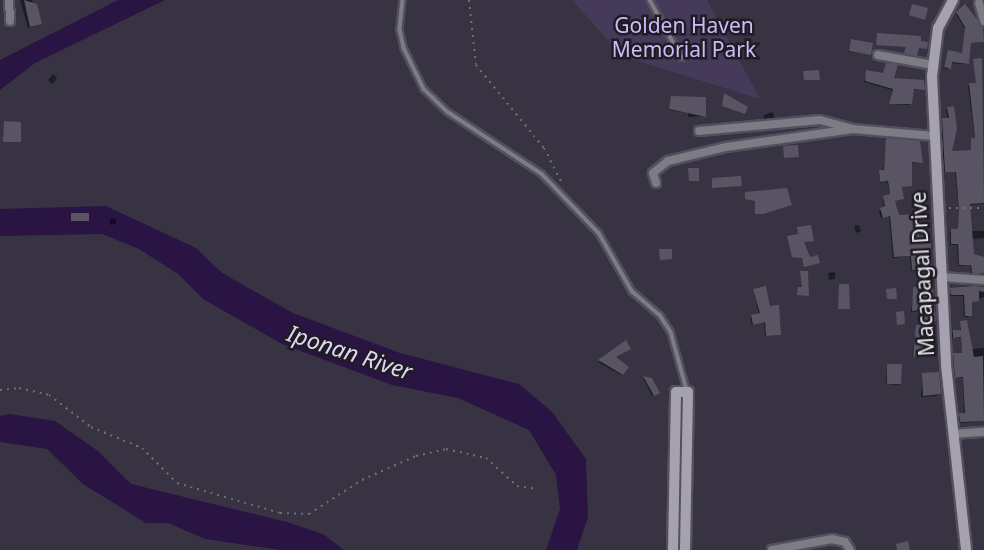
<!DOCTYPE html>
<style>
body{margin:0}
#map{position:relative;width:984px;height:550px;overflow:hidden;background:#383342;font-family:"Noto Sans",sans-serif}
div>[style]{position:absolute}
.green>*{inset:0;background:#463a5b}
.water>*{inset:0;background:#291444}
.shadow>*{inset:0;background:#0007}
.building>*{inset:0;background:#595464}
.path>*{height:2px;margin-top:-1px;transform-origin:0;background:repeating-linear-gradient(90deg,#706c79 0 2px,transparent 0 7px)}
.roads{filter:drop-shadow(2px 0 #544f5e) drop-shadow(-2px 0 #544f5e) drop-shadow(0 2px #544f5e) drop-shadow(0 -2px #544f5e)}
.lane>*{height:3.5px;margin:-1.75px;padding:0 1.75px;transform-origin:1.75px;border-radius:1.75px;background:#7d7b83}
.street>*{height:8px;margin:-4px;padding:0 4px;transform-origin:4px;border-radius:4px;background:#7d7b83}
.secondary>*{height:10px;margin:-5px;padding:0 5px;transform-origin:5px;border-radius:5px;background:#a5a1ae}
span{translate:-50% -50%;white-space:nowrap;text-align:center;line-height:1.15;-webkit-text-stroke:5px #1f1c23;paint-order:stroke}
.park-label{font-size:21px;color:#d0b9fa}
.street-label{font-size:21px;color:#e8e5ef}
.water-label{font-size:23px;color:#dfd4f6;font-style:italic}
</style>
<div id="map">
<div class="green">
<i style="clip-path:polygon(572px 0,707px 0,760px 99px,622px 56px)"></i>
</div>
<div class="water">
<i style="clip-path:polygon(118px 0,165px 0,35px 63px,0 90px,0 60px)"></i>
<i style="clip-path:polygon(106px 206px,196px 248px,222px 273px,293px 313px,400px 353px,519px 384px,552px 412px,586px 459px,588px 517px,577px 550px,546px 550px,560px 509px,556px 475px,529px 430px,458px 398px,392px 385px,282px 344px,203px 299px,178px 274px,139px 249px,102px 234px,0 236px,0 209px)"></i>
<i style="clip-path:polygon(10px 414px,55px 421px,98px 451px,131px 484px,287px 522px,323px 534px,344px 550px,280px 550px,205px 539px,168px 523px,146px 523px,83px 484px,47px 449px,0 442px,0 416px)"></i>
</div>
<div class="shadow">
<i style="clip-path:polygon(20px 0,32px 0,38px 25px,28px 28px)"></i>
<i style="clip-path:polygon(965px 7px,981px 28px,984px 42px,969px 43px,966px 64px,950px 63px,948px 69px,943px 68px,948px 52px,962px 55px,965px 29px,956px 14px)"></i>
<i style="clip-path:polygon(851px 41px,870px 54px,849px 52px)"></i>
<i style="clip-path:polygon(886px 65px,892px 80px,923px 89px,912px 90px,909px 105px,889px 104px,892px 90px,864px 82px,867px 72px,883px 75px)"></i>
<i style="clip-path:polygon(53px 74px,57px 78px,52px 84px,48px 80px)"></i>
<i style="clip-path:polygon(979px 85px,984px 204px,968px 205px,970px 231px,984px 231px,984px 238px,972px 239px,972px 256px,984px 257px,984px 275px,971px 273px,970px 265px,958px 266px,957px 245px,950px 245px,950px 232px,958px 231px,959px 212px,955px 172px,944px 172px,941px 121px,948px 120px,946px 110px,953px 108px,950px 153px,971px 152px,975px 140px,968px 86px)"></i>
<i style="clip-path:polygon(671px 97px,704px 116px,688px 117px,688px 113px,669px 110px)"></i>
<i style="clip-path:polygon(773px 112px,774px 118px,764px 119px,764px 115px)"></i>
<i style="clip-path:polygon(887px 140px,921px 162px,910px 163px,910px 186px,900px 187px,902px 199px,893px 201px,898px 217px,917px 238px,930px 269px,911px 271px,910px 256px,893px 258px,889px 216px,881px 218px,879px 211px,884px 208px,883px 199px,890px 196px,887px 182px,880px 183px,879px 173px,883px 171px)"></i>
<i style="clip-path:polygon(110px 219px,116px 219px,116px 224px,110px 225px)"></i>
<i style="clip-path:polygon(859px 225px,861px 231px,856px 233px,854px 226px)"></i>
<i style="clip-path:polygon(835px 272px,835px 279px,829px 280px,828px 273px)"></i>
<i style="clip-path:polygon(984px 288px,984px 297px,970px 302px,969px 317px,964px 317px,963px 296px,950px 296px,951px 290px)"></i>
<i style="clip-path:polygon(914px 289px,934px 320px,933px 322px,920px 323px,919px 311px,911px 312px)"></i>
<i style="clip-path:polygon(754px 291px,769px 308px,778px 335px,765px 336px,764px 322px,752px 325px,750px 318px,759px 315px)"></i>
<i style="clip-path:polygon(961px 323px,972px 349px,984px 348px,984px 421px,959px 423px,959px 416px,964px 414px,963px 378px,954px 378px,953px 356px,962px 355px,961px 338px,952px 338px,952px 333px,960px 332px)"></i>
<i style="clip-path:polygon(917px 327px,932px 354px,930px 356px,912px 357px)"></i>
<i style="clip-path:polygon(625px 343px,613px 357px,627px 367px,621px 375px,598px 362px)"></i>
<i style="clip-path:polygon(887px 366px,900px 383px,898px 385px,886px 384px)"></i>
<i style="clip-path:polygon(923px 375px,939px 394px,936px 396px,921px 397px)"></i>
<i style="clip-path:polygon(643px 378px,651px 379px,658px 392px,652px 396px)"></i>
</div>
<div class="building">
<i style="clip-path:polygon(24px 0,37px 4px,42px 24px,30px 27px)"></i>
<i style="clip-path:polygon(912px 4px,928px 8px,925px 20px,909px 15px)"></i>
<i style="clip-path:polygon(965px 4px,983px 27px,984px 42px,971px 43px,969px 64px,952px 62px,951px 69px,944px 67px,948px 50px,962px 53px,965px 27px,956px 12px)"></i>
<i style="clip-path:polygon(877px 33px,921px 36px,921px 41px,928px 42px,927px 49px,919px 48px,917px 56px,904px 53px,906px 47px,876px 45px)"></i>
<i style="clip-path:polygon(851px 39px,873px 43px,871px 55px,849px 51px)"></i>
<i style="clip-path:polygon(982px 58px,984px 203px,970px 204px,974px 254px,984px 257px,984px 273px,972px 273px,971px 265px,959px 265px,958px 244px,951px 244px,951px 229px,958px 229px,959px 210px,956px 172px,945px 172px,942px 118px,949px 118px,947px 107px,954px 106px,957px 129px,952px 151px,971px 150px,971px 138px,975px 138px,969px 83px,976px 83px,973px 59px)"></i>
<i style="clip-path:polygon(886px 63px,898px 65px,894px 78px,924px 80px,925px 90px,914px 89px,912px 104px,889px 104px,893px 89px,865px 81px,866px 70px,883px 73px)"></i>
<i style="clip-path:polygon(819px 70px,820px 80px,804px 80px,803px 71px)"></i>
<i style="clip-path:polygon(724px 93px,748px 107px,745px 114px,722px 106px)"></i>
<i style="clip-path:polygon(671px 96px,706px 97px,706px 117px,669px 109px)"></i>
<i style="clip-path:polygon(4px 121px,21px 122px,21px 142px,3px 142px)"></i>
<i style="clip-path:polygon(886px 138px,920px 141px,923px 163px,912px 162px,912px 186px,902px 187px,904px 199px,895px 201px,899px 215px,917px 214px,919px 236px,930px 235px,933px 269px,912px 270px,911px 256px,894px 257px,890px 216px,883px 218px,880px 208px,885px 206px,883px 196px,890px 194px,888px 181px,880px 182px,879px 170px,884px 170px)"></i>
<i style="clip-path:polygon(798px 145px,799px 157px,784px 158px,783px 146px)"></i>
<i style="clip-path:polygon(688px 168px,699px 168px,699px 181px,689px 181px)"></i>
<i style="clip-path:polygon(741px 176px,742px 186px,712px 188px,712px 178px)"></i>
<i style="clip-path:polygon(787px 188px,792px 205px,763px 214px,755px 214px,755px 201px,745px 199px,745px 192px)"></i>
<i style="clip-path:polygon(71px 213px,89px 213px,89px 221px,71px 221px)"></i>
<i style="clip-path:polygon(811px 225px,814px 241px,804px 242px,810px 257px,818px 255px,820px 263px,804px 267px,802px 258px,792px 257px,787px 236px,798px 234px,797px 227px)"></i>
<i style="clip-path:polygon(659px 249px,672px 249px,672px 259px,660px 260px)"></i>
<i style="clip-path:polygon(800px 271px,808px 271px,809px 296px,797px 295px,798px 287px,802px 287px)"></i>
<i style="clip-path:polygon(839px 284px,849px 284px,850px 309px,838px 309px)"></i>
<i style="clip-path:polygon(933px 285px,936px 321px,921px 322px,920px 310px,912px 311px,913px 287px)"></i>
<i style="clip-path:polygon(766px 286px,770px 306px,779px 305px,781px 335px,766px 336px,765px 322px,753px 325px,751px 315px,760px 313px,753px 289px)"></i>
<i style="clip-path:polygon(973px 286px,984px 287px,984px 292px,979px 291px,979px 301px,972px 302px,972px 316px,965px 316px,964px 295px,951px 295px,950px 288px)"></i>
<i style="clip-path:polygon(896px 288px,897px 299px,887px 299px,886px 289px)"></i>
<i style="clip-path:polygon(904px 311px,905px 324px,897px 325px,896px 312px)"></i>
<i style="clip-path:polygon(967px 320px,974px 357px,983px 356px,984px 421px,960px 422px,959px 413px,965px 413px,963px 377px,955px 378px,953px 353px,962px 353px,961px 337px,953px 338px,953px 330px,961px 330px,960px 321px)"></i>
<i style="clip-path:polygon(916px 325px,926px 325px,934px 355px,913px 357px)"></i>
<i style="clip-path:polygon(626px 340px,631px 349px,616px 357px,629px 367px,623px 375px,598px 360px)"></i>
<i style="clip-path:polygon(887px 364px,902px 364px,901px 384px,887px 384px)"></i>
<i style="clip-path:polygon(939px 372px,941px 394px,923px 396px,922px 373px)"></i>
<i style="clip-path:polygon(643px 376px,652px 378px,660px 393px,654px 396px)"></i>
<i style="clip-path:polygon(908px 541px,910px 550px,897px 550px,896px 544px)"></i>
</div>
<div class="path">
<i style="left:469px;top:0;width:65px;rotate:83.9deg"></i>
<i style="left:476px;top:65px;width:107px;rotate:50.7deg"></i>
<i style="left:544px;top:148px;width:42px;rotate:62.8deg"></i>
<i style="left:949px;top:208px;width:35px"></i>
<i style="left:0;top:390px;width:19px;rotate:-6deg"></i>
<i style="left:19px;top:388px;width:31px;rotate:13deg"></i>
<i style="left:49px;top:395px;width:53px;rotate:37.3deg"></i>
<i style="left:91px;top:427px;width:55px;rotate:22.4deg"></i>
<i style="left:142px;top:448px;width:49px;rotate:45deg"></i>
<i style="left:177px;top:483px;width:107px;rotate:16.2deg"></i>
<i style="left:280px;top:513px;width:29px;rotate:2deg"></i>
<i style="left:309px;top:514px;width:63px;rotate:-32.7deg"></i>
<i style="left:362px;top:480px;width:59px;rotate:-24deg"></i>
<i style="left:416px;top:456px;width:31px;rotate:-13deg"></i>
<i style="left:446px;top:449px;width:41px;rotate:12.7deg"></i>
<i style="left:486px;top:458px;width:42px;rotate:42.1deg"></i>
<i style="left:517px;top:486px;width:21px;rotate:8deg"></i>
</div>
<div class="roads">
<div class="lane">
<i style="left:403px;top:0;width:30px;rotate:96deg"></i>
<i style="left:400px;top:30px;width:18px;rotate:77deg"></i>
<i style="left:404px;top:48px;width:46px;rotate:64deg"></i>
<i style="left:424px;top:89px;width:33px;rotate:44deg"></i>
<i style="left:448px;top:112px;width:113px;rotate:33.4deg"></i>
<i style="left:542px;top:174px;width:82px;rotate:46deg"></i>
<i style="left:599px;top:233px;width:67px;rotate:60.4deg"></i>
<i style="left:632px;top:291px;width:37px;rotate:41deg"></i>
<i style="left:660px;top:315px;width:20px;rotate:57deg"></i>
<i style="left:671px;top:332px;width:60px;rotate:74.6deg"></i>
<i style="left:650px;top:0;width:66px;rotate:61.1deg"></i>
</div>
<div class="street">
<i style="left:9px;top:0;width:21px;rotate:87deg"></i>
<i style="left:979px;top:3px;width:19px;rotate:74deg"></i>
<i style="left:878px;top:55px;width:56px;rotate:10.3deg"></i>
<i style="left:699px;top:131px;width:121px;rotate:-5.2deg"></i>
<i style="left:820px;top:120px;width:34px;rotate:15deg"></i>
<i style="left:656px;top:183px;width:10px;rotate:-107deg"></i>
<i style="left:653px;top:173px;width:19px;rotate:-39deg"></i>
<i style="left:668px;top:161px;width:60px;rotate:-13.6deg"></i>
<i style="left:726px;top:147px;width:128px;rotate:-8.1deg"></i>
<i style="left:853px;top:129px;width:81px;rotate:4.9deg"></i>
<i style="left:941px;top:277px;width:43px;rotate:4deg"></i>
<i style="left:953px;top:434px;width:31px;rotate:-4deg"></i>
<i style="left:772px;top:550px;width:61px;rotate:-10.4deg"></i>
<i style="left:832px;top:539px;width:13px;rotate:13deg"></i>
<i style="left:845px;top:542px;width:9px;rotate:58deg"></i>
</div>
<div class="secondary">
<i style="left:953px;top:0;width:32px;rotate:118deg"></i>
<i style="left:938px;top:28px;width:48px;rotate:97.1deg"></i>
<i style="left:932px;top:76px;width:289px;rotate:87.2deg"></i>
<i style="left:946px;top:365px;width:186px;rotate:83.8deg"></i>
<i style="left:673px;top:550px;width:158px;rotate:-88.9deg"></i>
<i style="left:676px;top:392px;width:12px"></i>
<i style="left:688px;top:392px;width:158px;rotate:91.1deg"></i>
</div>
</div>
<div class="park-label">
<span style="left:684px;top:37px">Golden Haven<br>Memorial Park</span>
</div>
<div class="street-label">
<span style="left:922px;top:274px;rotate:-93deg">Macapagal Drive</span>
</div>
<div class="water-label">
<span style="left:350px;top:352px;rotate:18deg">Iponan River</span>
</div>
</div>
